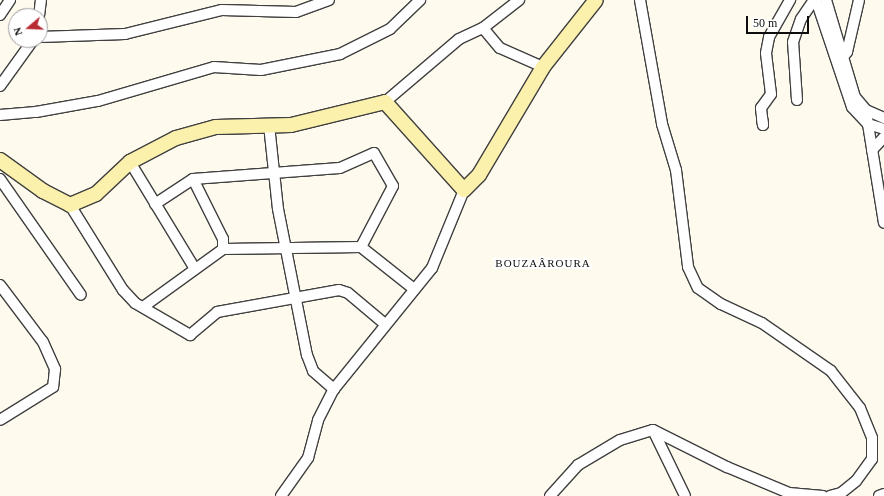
<!DOCTYPE html>
<meta charset="utf-8">
<style>
body{margin:0}
#map{position:relative;width:884px;height:496px;overflow:hidden;background:#fefbee;font-family:"Times New Roman",serif}
div>[style]{position:absolute}
.roads{filter:drop-shadow(1px 0 #404040) drop-shadow(-1px 0 #404040) drop-shadow(0 1px #404040) drop-shadow(0 -1px #404040)}
.street>*{height:10px;margin:-5px;padding:0 5px;transform-origin:5px;border-radius:5px;background:#fff}
.secondary>*{height:14px;margin:-7px;padding:0 7px;transform-origin:7px;border-radius:7px;background:#fcf1ac}
span{translate:-50% -50%;white-space:nowrap;text-align:center;line-height:1.15;-webkit-text-stroke:4px #fff;paint-order:stroke}
.neighbourhood-label{font-size:11px;color:#0d0d0d;letter-spacing:1px}
.north{position:absolute;left:8px;top:8px;width:40px;height:40px;box-sizing:border-box;background:#fff;border:1px solid #9e9e9e;border-radius:50%;rotate:251deg;font-size:11px;font-weight:700;line-height:16px;text-align:center;color:#0d0d0d}
.north::after{content:'';display:block;margin:auto;width:14px;height:18px;background:#b82b35;clip-path:polygon(50% 0,100% 100%,50% 72%,0 100%)}
.scale{position:absolute;left:746px;top:16px;width:63px;height:18px;box-sizing:border-box;border:2px solid #0d0d0d;border-top:0;padding-left:5px;font-size:12px;line-height:14px;white-space:nowrap;color:#0d0d0d;-webkit-text-stroke:3px #fff;paint-order:stroke}
</style>
<div id="map">
<div class="roads">
<div class="street">
<i style="left:640px;top:0;width:126px;rotate:79.9deg"></i>
<i style="left:662px;top:124px;width:48px;rotate:73.1deg"></i>
<i style="left:676px;top:170px;width:98px;rotate:82.9deg"></i>
<i style="left:688px;top:267px;width:23px;rotate:65deg"></i>
<i style="left:698px;top:288px;width:28px;rotate:35deg"></i>
<i style="left:721px;top:304px;width:45px;rotate:24.9deg"></i>
<i style="left:762px;top:323px;width:84px;rotate:34.8deg"></i>
<i style="left:831px;top:371px;width:47px;rotate:51.9deg"></i>
<i style="left:860px;top:408px;width:32px;rotate:68deg"></i>
<i style="left:872px;top:438px;width:21px;rotate:90deg"></i>
<i style="left:872px;top:459px;width:27px;rotate:126deg"></i>
<i style="left:856px;top:481px;width:19px;rotate:141deg"></i>
<i style="left:841px;top:493px;width:11px;rotate:165deg"></i>
<i style="left:816px;top:0;width:113px;rotate:71.4deg"></i>
<i style="left:852px;top:107px;width:23px;rotate:47deg"></i>
<i style="left:868px;top:124px;width:17px;rotate:17deg"></i>
<i style="left:826px;top:0;width:101px;rotate:73.4deg"></i>
<i style="left:855px;top:97px;width:17px;rotate:50deg"></i>
<i style="left:866px;top:110px;width:20px;rotate:24deg"></i>
<i style="left:0;top:15px;width:18px;rotate:-56deg"></i>
<i style="left:39px;top:16px;width:16px;rotate:-83deg"></i>
<i style="left:483px;top:28px;width:46px;rotate:-37.9deg"></i>
<i style="left:40px;top:37px;width:85px;rotate:-2deg"></i>
<i style="left:125px;top:34px;width:100px;rotate:-13.9deg"></i>
<i style="left:222px;top:10px;width:74px;rotate:1.5deg"></i>
<i style="left:296px;top:12px;width:35px;rotate:-20deg"></i>
<i style="left:842px;top:58px;width:8px;rotate:-50deg"></i>
<i style="left:847px;top:52px;width:53px;rotate:-77deg"></i>
<i style="left:0;top:86px;width:57px;rotate:-54.3deg"></i>
<i style="left:797px;top:100px;width:58px;rotate:-93.9deg"></i>
<i style="left:793px;top:42px;width:24px;rotate:-71deg"></i>
<i style="left:801px;top:19px;width:23px;rotate:-56deg"></i>
<i style="left:385px;top:102px;width:97px;rotate:-40.4deg"></i>
<i style="left:459px;top:39px;width:26px;rotate:-25deg"></i>
<i style="left:483px;top:28px;width:26px;rotate:50deg"></i>
<i style="left:500px;top:48px;width:47px;rotate:23.8deg"></i>
<i style="left:0;top:115px;width:36px;rotate:-5deg"></i>
<i style="left:36px;top:112px;width:63px;rotate:-10.1deg"></i>
<i style="left:98px;top:101px;width:121px;rotate:-16.3deg"></i>
<i style="left:214px;top:67px;width:47px;rotate:3.7deg"></i>
<i style="left:261px;top:70px;width:81px;rotate:-11.4deg"></i>
<i style="left:340px;top:54px;width:56px;rotate:-26.6deg"></i>
<i style="left:390px;top:29px;width:42px;rotate:-44deg"></i>
<i style="left:762px;top:118px;width:7px;rotate:82deg"></i>
<i style="left:763px;top:125px;width:17px;rotate:-97deg"></i>
<i style="left:761px;top:108px;width:17px;rotate:-54deg"></i>
<i style="left:771px;top:94px;width:41px;rotate:-97deg"></i>
<i style="left:766px;top:53px;width:16px;rotate:-79deg"></i>
<i style="left:769px;top:37px;width:43px;rotate:-60.4deg"></i>
<i style="left:867px;top:118px;width:106px;rotate:80.8deg"></i>
<i style="left:269px;top:125px;width:84px;rotate:83.9deg"></i>
<i style="left:278px;top:209px;width:149px;rotate:78.8deg"></i>
<i style="left:307px;top:355px;width:17px;rotate:69deg"></i>
<i style="left:313px;top:371px;width:28px;rotate:41deg"></i>
<i style="left:872px;top:150px;width:18px;rotate:-47deg"></i>
<i style="left:130px;top:162px;width:125px;rotate:58.7deg"></i>
<i style="left:0;top:179px;width:141px;rotate:55.1deg"></i>
<i style="left:193px;top:179px;width:67px;rotate:63.4deg"></i>
<i style="left:223px;top:239px;width:10px;rotate:90deg"></i>
<i style="left:155px;top:204px;width:45px;rotate:-33.3deg"></i>
<i style="left:193px;top:179px;width:147px;rotate:-4.3deg"></i>
<i style="left:340px;top:168px;width:37px;rotate:-24deg"></i>
<i style="left:374px;top:153px;width:38px;rotate:60deg"></i>
<i style="left:393px;top:186px;width:69px;rotate:117.7deg"></i>
<i style="left:70px;top:205px;width:100px;rotate:58.1deg"></i>
<i style="left:123px;top:290px;width:18px;rotate:47deg"></i>
<i style="left:135px;top:303px;width:64px;rotate:30.2deg"></i>
<i style="left:190px;top:335px;width:35px;rotate:-40deg"></i>
<i style="left:217px;top:312px;width:124px;rotate:-10.2deg"></i>
<i style="left:339px;top:290px;width:9px;rotate:18deg"></i>
<i style="left:348px;top:293px;width:48px;rotate:40deg"></i>
<i style="left:0;top:285px;width:71px;rotate:53deg"></i>
<i style="left:43px;top:342px;width:30px;rotate:66deg"></i>
<i style="left:55px;top:369px;width:18px;rotate:96deg"></i>
<i style="left:53px;top:387px;width:62px;rotate:148.1deg"></i>
<i style="left:143px;top:307px;width:99px;rotate:-35.9deg"></i>
<i style="left:223px;top:249px;width:138px;rotate:-0.8deg"></i>
<i style="left:361px;top:247px;width:68px;rotate:38.4deg"></i>
<i style="left:653px;top:430px;width:73px;rotate:64.1deg"></i>
<i style="left:281px;top:496px;width:47px;rotate:-54.6deg"></i>
<i style="left:308px;top:458px;width:39px;rotate:-75deg"></i>
<i style="left:318px;top:420px;width:35px;rotate:-63deg"></i>
<i style="left:334px;top:389px;width:156px;rotate:-51deg"></i>
<i style="left:432px;top:268px;width:84px;rotate:-67.7deg"></i>
<i style="left:550px;top:496px;width:42px;rotate:-47.9deg"></i>
<i style="left:578px;top:465px;width:49px;rotate:-30.8deg"></i>
<i style="left:620px;top:440px;width:34px;rotate:-17deg"></i>
<i style="left:653px;top:430px;width:83px;rotate:26.6deg"></i>
<i style="left:727px;top:467px;width:67px;rotate:22.8deg"></i>
<i style="left:789px;top:493px;width:34px;rotate:5deg"></i>
<i style="left:879px;top:496px;width:5px;rotate:-22deg"></i>
</div>
<div class="secondary">
<i style="left:0;top:160px;width:53px;rotate:35.8deg"></i>
<i style="left:43px;top:191px;width:30px;rotate:27deg"></i>
<i style="left:70px;top:205px;width:28px;rotate:-23deg"></i>
<i style="left:96px;top:194px;width:47px;rotate:-43.3deg"></i>
<i style="left:130px;top:162px;width:52px;rotate:-27.6deg"></i>
<i style="left:176px;top:138px;width:41px;rotate:-15.4deg"></i>
<i style="left:216px;top:127px;width:75px;rotate:-1.5deg"></i>
<i style="left:291px;top:125px;width:97px;rotate:-13.7deg"></i>
<i style="left:385px;top:102px;width:118px;rotate:48.1deg"></i>
<i style="left:464px;top:190px;width:21px;rotate:-45deg"></i>
<i style="left:479px;top:175px;width:126px;rotate:-59.3deg"></i>
<i style="left:543px;top:67px;width:85px;rotate:-51.7deg"></i>
</div>
</div>
<div class="neighbourhood-label">
<span style="left:543px;top:263px">BOUZAÂROURA</span>
</div>
<div class="north">N</div>
<div class="scale">50 m</div>
</div>
